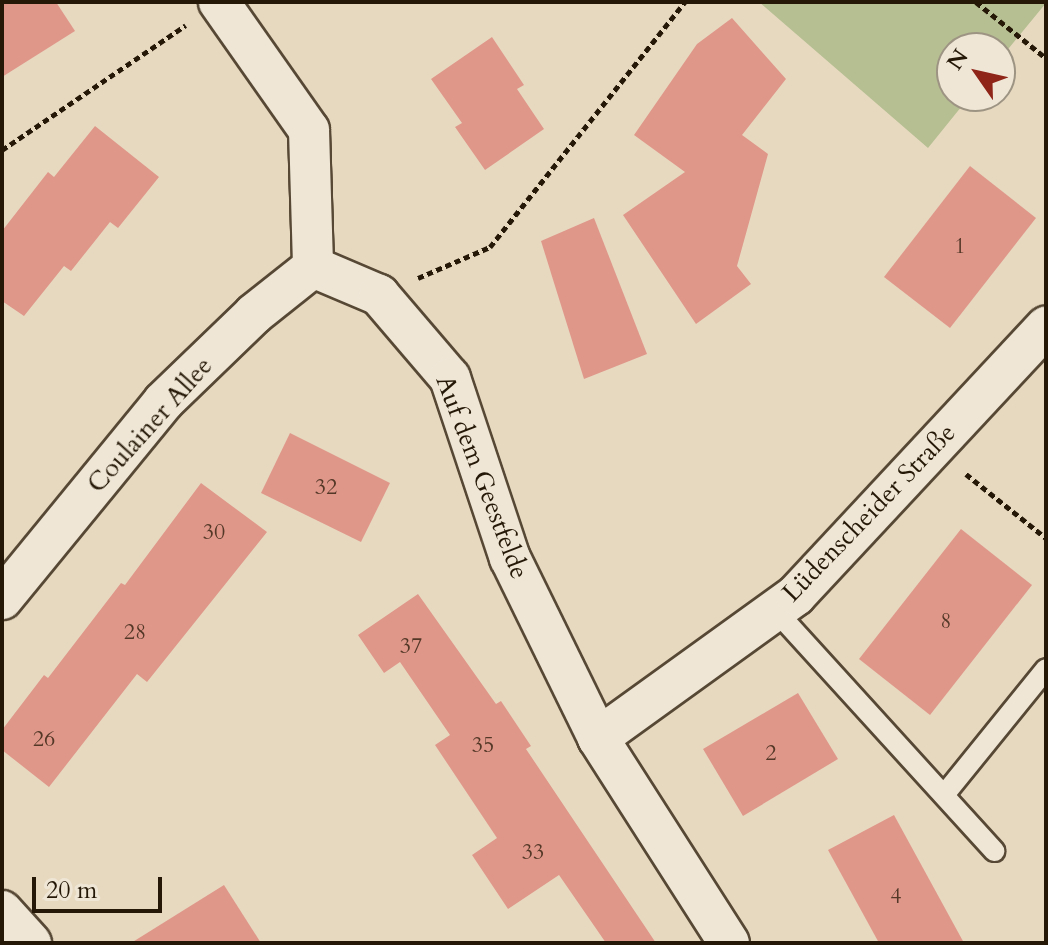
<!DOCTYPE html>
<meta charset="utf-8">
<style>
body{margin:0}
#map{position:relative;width:1048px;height:945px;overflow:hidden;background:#e7d9c0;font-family:Cardo,serif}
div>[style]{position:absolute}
.green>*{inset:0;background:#b6bf92}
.building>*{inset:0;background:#df978a}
.path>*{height:5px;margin-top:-2.5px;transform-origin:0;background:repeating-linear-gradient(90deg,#251806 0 6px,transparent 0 10px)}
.roads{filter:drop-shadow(2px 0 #564834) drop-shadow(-2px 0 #564834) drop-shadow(0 2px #564834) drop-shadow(0 -2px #564834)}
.lane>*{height:20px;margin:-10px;padding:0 10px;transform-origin:10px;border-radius:10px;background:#efe6d6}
.street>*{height:40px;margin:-20px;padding:0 20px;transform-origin:20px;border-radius:20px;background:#efe6d6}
span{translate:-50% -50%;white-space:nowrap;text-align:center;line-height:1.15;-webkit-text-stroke:6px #efe6d6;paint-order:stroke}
.number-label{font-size:22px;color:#543827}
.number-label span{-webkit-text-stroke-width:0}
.street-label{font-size:26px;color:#251806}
.frame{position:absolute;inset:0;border:4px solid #251806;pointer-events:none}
.north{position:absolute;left:936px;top:32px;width:80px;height:80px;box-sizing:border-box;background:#efe6d6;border:2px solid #9e9483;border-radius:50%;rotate:304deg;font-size:22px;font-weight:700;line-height:32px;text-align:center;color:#251806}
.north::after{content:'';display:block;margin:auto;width:28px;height:36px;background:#8f2418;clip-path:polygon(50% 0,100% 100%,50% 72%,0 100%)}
.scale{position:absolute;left:32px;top:877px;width:130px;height:36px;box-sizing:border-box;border:4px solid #251806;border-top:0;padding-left:10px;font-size:24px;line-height:28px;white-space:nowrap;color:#251806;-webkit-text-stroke:6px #efe6d6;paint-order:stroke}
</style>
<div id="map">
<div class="green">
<i style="clip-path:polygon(759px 2px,1046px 2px,1046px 3px,1000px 59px,1000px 48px,952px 48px,952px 96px,970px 96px,928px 148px)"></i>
</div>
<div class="building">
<i style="clip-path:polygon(2px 2px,56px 2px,75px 31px,2px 77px)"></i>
<i style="clip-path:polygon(732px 18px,786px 79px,742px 135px,768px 154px,737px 266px,751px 284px,696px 324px,623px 215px,685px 172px,634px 135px,697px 44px)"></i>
<i style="clip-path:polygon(492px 37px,524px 85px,517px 89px,544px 129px,485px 170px,455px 127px,462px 123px,431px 79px)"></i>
<i style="clip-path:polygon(95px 126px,159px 177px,118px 228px,110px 222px,71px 271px,64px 266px,24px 316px,2px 301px,2px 231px,48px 172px,54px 177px)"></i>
<i style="clip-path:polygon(970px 166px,1036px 218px,950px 328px,884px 277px)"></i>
<i style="clip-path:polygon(594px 218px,647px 354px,584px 379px,541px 241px)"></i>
<i style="clip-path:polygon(290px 433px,390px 483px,361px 542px,261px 493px)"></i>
<i style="clip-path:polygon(201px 483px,267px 532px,147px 682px,137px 674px,49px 787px,2px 750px,2px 730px,44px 675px,48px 678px,121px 583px,125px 585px)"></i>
<i style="clip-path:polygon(961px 529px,1032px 585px,930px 715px,859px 659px)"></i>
<i style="clip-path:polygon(418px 594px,496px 704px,501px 701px,531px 746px,526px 749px,656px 943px,606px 943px,559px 875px,508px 909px,472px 855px,497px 838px,435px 745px,450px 735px,400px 662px,384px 673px,358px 635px)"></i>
<i style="clip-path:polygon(798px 693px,838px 759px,743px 816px,703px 749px)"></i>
<i style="clip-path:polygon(894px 815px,964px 943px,879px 943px,828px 850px)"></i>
<i style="clip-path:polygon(224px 885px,261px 943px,131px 943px)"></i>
</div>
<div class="path">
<i style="left:976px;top:2px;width:90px;rotate:38.7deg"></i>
<i style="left:2px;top:150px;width:222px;rotate:-34.2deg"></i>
<i style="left:418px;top:278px;width:78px;rotate:-23.3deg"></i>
<i style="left:490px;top:247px;width:313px;rotate:-51.5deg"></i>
<i style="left:966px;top:474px;width:102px;rotate:38.7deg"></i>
</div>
<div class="roads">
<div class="lane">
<i style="left:775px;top:610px;width:326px;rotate:47.7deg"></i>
<i style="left:944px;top:795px;width:162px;rotate:-51deg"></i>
</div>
<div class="street">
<i style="left:219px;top:2px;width:156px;rotate:54.9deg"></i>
<i style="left:309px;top:130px;width:137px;rotate:88.3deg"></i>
<i style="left:313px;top:267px;width:72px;rotate:23deg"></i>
<i style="left:379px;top:295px;width:109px;rotate:49.5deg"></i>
<i style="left:450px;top:378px;width:190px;rotate:71.6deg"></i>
<i style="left:510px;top:558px;width:200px;rotate:63.9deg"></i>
<i style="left:598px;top:738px;width:243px;rotate:57.4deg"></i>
<i style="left:2px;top:599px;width:254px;rotate:-50.7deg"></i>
<i style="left:163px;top:402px;width:127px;rotate:-44deg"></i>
<i style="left:254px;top:314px;width:75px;rotate:-38.5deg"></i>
<i style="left:598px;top:738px;width:244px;rotate:-35.8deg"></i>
<i style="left:796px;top:595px;width:367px;rotate:-47deg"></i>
<i style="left:2px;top:911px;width:43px;rotate:47.8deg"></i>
</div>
</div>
<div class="number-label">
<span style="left:960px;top:247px">1</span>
<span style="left:326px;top:488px">32</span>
<span style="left:214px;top:533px">30</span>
<span style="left:946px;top:622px">8</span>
<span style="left:135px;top:633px">28</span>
<span style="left:411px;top:647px">37</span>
<span style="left:44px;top:740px">26</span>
<span style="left:483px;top:746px">35</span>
<span style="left:771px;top:754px">2</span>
<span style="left:533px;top:853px">33</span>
<span style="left:896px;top:897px">4</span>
</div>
<div class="street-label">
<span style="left:150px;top:425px;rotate:-48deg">Coulainer Allee</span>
<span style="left:482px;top:477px;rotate:69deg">Auf dem Geestfelde</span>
<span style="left:869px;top:513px;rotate:-46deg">Lüdenscheider Straße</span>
</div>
<div class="frame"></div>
<div class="north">N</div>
<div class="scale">20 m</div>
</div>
